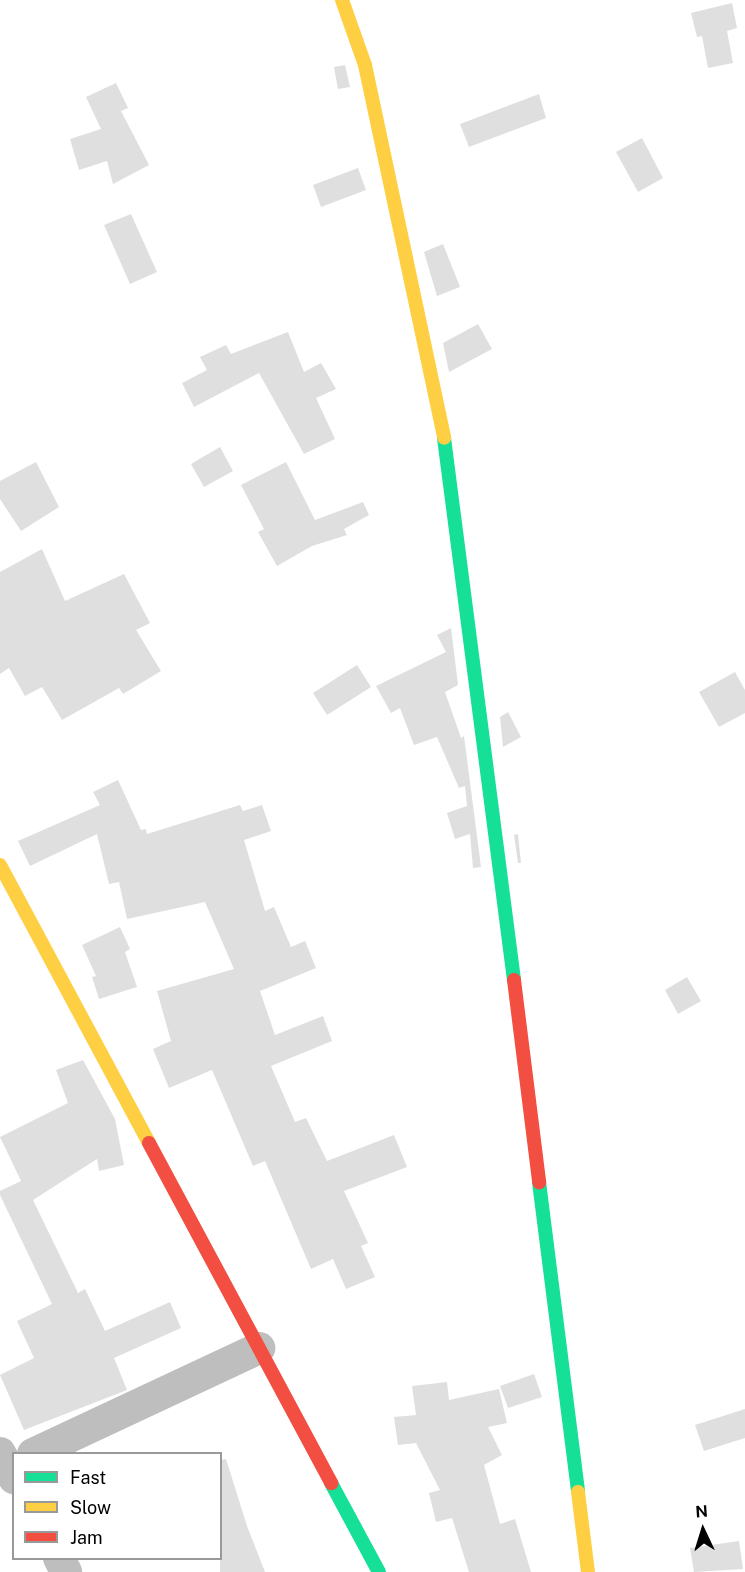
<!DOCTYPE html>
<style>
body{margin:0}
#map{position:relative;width:745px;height:1572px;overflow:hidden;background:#fff;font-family:"Public Sans",sans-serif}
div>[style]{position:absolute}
.building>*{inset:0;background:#dfdfdf}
.street>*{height:32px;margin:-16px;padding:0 16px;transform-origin:16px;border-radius:16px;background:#bebebe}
.fast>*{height:14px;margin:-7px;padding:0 7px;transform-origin:7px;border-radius:7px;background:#16e098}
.slow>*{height:14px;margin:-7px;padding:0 7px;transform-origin:7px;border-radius:7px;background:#ffcf43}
.jam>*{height:14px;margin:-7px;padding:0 7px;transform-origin:7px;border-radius:7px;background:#f24e42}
span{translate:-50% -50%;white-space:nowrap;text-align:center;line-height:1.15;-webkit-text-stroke:5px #fff;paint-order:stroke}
.legend{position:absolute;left:12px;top:1452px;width:210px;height:108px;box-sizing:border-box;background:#fff;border:2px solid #999;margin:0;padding:8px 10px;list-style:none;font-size:18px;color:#000}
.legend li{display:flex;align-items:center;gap:12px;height:30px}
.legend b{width:30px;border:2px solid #999}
.north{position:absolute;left:673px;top:1500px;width:60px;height:60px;-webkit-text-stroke:4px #fff;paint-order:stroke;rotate:356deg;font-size:16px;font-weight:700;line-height:24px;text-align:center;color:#000}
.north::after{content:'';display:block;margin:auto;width:21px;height:27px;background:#000;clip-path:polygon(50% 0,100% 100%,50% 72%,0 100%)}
</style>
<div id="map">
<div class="building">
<i style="clip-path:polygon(732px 3px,737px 28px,727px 31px,733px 63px,708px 68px,702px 36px,697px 37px,691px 13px)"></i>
<i style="clip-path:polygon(345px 65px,350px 87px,338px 89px,334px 67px)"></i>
<i style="clip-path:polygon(116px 83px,128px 108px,121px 111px,149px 165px,113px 184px,107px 161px,79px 170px,70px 139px,101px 129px,86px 97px)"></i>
<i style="clip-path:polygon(539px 94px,546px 118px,469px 147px,460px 124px)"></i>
<i style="clip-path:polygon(642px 138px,663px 178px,638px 192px,616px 152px)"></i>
<i style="clip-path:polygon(358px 168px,366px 190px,321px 207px,313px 185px)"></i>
<i style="clip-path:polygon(131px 214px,157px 272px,130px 284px,104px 225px)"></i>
<i style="clip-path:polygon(443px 244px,460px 287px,437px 296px,424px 252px)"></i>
<i style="clip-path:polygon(478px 324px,492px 349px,449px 372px,443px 343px)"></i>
<i style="clip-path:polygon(288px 332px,304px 372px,321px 363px,336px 389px,316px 398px,335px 439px,304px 454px,259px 373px,194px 407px,182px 383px,207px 370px,200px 357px,226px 345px,231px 354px)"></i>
<i style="clip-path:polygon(220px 447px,233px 471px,204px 487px,191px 464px)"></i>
<i style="clip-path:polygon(36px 462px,59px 507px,21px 531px,0 499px,0 481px)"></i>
<i style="clip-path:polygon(286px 462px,315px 520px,363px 502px,369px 515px,344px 529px,347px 535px,312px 546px,277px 566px,258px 532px,264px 529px,241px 485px)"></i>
<i style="clip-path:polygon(42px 549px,65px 601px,124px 574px,150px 623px,136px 630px,161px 671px,123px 694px,119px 688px,62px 720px,42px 687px,25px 696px,9px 668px,0 674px,0 572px)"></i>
<i style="clip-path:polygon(451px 628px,458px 685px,445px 692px,461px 738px,464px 736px,481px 867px,473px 868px,470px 834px,455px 839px,447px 813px,467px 806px,465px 786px,459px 788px,437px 737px,414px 745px,400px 708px,391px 713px,376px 686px,446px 652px,437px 635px)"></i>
<i style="clip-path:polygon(357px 665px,371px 687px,327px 715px,313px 693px)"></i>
<i style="clip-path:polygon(735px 672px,745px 690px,745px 713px,719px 727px,699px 692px)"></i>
<i style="clip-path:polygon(508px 712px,521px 737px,503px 747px,500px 717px)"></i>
<i style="clip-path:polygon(118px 780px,141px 830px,146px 829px,147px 834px,240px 805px,243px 811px,262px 805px,271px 831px,244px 840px,265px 911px,274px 907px,291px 947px,305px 941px,316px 968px,260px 991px,275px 1035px,323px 1016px,332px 1041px,271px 1066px,295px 1122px,306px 1118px,327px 1161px,394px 1135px,407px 1167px,344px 1191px,368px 1243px,361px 1246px,375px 1277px,346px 1289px,333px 1259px,311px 1269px,265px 1161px,253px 1166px,212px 1070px,169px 1088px,153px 1049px,171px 1041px,157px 991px,234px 969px,205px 902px,127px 919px,119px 882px,109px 884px,97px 834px,30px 866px,18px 841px,100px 805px,93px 792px)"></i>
<i style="clip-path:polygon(518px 834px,521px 863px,518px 863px,514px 835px)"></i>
<i style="clip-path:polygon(120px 927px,130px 949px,125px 952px,137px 987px,99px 999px,92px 977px,96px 976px,82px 945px)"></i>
<i style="clip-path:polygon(687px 977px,701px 1001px,678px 1014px,665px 990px)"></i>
<i style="clip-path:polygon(83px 1060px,115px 1119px,124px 1165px,99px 1171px,97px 1159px,33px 1200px,78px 1293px,85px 1289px,105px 1331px,170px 1302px,181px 1328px,114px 1358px,127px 1390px,24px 1430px,0 1375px,34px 1358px,17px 1321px,52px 1304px,0 1195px,0 1191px,21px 1181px,0 1137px,68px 1103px,56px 1070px)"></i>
<i style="clip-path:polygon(534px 1374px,542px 1397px,508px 1408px,500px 1386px)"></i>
<i style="clip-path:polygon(447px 1382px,449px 1400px,499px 1389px,507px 1423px,488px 1427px,502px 1455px,484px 1465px,500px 1524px,515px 1519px,531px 1572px,469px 1572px,452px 1518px,436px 1522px,429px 1493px,440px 1490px,416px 1443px,398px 1445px,394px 1417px,416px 1415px,412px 1386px)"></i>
<i style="clip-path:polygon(745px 1409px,745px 1438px,704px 1451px,695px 1425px)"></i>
<i style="clip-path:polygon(226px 1459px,247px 1526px,265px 1572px,220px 1572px,220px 1460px)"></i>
<i style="clip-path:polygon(739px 1541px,743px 1569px,694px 1572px,690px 1548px)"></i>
</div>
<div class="street">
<i style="left:0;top:1453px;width:29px;rotate:61deg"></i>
<i style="left:33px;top:1454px;width:250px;rotate:-25.1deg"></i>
<i style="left:59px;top:1558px;width:16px;rotate:63deg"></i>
</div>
<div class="fast">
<i style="left:444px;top:438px;width:547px;rotate:82.64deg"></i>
<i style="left:539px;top:1182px;width:312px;rotate:82.8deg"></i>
<i style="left:331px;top:1483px;width:101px;rotate:61.7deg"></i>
</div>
<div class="slow">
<i style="left:342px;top:0;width:69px;rotate:70.5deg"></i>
<i style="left:365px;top:65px;width:381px;rotate:78deg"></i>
<i style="left:0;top:865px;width:315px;rotate:61.8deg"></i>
<i style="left:578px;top:1492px;width:81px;rotate:82.9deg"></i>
</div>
<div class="jam">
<i style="left:514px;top:980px;width:204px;rotate:82.9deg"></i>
<i style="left:149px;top:1143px;width:386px;rotate:61.8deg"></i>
</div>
<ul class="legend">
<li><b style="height:8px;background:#16e098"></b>Fast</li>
<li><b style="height:8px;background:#ffcf43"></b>Slow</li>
<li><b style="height:8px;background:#f24e42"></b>Jam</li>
</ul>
<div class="north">N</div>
</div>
